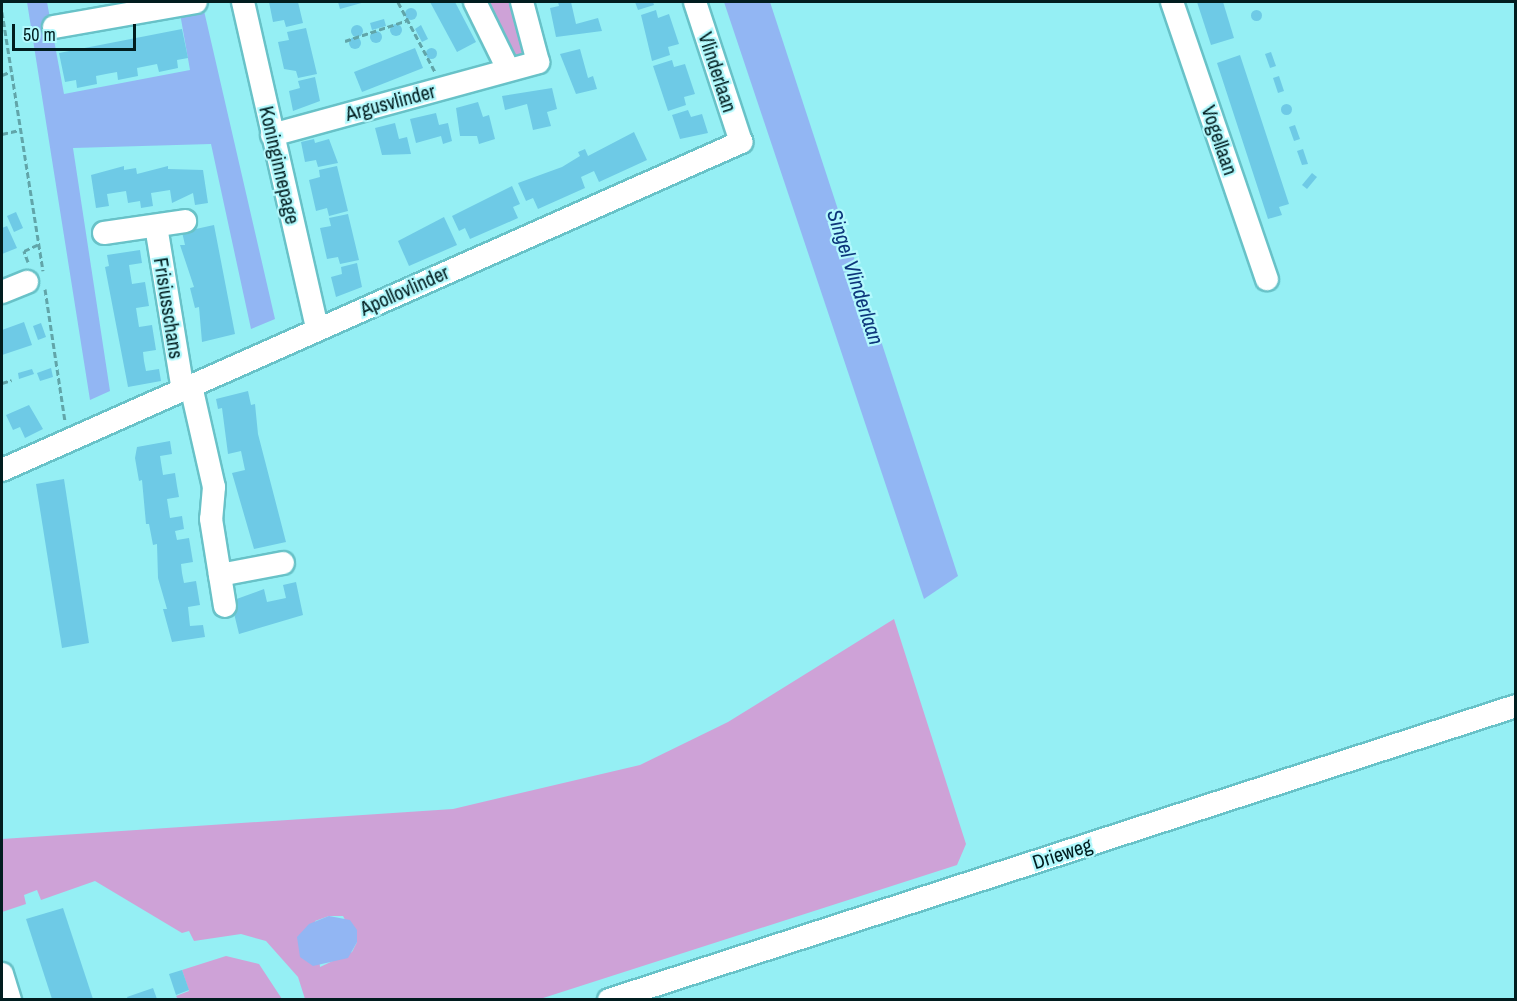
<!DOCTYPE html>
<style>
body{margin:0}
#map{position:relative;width:1517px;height:1001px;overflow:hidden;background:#95eff4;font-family:"Archivo Narrow",sans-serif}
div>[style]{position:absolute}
.green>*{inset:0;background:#cea2d7}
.water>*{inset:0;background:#92b6f3}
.building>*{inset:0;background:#6ecae6}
.round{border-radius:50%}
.path>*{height:3px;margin-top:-1.5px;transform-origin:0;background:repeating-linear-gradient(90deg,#61a5a9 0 6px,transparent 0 9px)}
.roads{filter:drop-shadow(2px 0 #68c2c8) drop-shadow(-2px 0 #68c2c8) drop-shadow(0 2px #68c2c8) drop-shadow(0 -2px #68c2c8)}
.minor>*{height:22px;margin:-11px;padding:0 11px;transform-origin:11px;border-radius:11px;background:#fff}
span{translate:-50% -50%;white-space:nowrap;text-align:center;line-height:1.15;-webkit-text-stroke:4.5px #b3f9fd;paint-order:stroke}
.street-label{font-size:20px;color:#011d1f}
.water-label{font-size:21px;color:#0d367b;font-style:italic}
.frame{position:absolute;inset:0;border:3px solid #011d1f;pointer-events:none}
.scale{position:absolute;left:12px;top:24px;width:124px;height:27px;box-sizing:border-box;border:3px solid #011d1f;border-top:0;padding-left:8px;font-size:18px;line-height:21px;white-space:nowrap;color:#011d1f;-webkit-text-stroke:4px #b3f9fd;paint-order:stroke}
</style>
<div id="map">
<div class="green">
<i style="clip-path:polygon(485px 2px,515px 2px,529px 55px,516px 61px)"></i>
<i style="clip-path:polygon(evenodd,894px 619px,966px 844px,957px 865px,540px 999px,305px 999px,298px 977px,266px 941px,241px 934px,194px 941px,189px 931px,182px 933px,95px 881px,41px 900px,37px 890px,24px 895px,26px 904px,2px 912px,2px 839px,453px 809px,640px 765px,728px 722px,894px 619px,329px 916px,343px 916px,357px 942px,352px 952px,320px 967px,315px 921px,329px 916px)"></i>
<i style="clip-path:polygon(226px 956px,259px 964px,282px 999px,178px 999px,176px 996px,189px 991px,182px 970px)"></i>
</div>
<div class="water">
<i style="clip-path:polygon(27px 2px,47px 2px,64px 94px,190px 70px,178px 2px,202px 2px,275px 319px,251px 329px,211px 144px,73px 148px,110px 391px,90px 400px)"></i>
<i style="clip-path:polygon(724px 2px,770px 2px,958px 576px,924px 599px)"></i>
<i style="clip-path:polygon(329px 916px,350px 920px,357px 930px,357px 942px,348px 958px,313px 966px,300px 957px,297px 937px,309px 924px)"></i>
</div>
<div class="building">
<i style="clip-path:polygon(269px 2px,298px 2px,303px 23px,286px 27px,284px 20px,273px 22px)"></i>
<i style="clip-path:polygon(338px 2px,365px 2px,340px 9px)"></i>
<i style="clip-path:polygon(430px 2px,455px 2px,476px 42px,457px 52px)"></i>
<i style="clip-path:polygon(558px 2px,571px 2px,576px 24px,598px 18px,602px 31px,556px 37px,550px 8px,559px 6px)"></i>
<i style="clip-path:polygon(635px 2px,653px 2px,654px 5px,638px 10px)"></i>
<i style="clip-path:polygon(1197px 2px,1223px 2px,1234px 38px,1211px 45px)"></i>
<i class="round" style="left:405px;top:8px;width:12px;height:12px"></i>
<i class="round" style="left:1250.5px;top:9.5px;width:11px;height:11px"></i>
<i style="clip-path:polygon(656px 10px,658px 18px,669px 14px,679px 44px,668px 47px,670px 55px,652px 61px,641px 15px)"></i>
<i style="clip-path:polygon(384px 19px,386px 26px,372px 30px,370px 23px)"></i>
<i class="round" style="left:390px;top:24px;width:12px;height:12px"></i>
<i style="clip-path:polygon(421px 25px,428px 39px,422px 42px,415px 29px)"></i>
<i class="round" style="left:351px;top:25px;width:12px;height:12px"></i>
<i style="clip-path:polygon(306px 28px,317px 74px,298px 78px,296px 71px,284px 69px,278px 42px,289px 40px,287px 32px)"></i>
<i style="clip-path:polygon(182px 29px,188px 58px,177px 60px,178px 68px,159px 72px,157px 64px,137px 68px,138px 76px,118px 80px,117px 72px,106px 74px,96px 76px,97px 84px,77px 88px,76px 80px,65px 82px,59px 53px)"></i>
<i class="round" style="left:370px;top:31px;width:12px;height:12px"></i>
<i class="round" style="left:349px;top:37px;width:12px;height:12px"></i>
<i class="round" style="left:425.5px;top:47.5px;width:11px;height:11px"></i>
<i style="clip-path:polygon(415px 48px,423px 68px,362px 92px,354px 72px)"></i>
<i style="clip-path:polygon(580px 49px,588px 78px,593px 76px,597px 89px,576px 94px,560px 54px)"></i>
<i style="clip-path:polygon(1271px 52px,1276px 66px,1270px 68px,1265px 54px)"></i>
<i style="clip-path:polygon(1240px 55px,1289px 204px,1279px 207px,1282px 215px,1268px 219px,1217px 63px)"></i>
<i style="clip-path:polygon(672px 60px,674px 67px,685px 64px,695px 94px,684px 97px,686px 105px,668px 111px,653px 66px)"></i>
<i style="clip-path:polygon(1279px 76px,1284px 91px,1278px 93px,1273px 78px)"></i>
<i style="clip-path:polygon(315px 77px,320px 101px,293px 111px,289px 91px,300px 88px,298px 81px)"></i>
<i style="clip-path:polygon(552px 88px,557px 109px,547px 112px,551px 126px,533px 130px,527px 104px,505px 110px,502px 96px)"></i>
<i style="clip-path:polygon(478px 102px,483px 117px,489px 115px,495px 139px,479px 144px,477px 136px,460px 136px,456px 108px)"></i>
<i class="round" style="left:1280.5px;top:103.5px;width:11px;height:11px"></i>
<i style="clip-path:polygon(688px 110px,691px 117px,702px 114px,708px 133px,680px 139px,672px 115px)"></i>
<i style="clip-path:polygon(436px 113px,439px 125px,448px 123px,452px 141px,443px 144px,441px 136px,416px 143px,410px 119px)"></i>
<i style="clip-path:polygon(395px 123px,399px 139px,407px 137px,411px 154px,382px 155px,375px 128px)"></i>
<i style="clip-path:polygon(1295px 125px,1300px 139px,1294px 141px,1289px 127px)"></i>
<i style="clip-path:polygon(634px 132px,647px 160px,599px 182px,594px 171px,581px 177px,585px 188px,538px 209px,533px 198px,526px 201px,518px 183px,562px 167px,580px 156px,578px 152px,585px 149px,588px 156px)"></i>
<i style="clip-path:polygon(314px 139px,315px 143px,329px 139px,338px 163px,318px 167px,316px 160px,305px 162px,301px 142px)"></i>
<i style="clip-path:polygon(1303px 149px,1308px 164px,1302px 165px,1297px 151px)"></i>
<i style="clip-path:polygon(124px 166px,124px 170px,136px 168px,137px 174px,168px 166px,168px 169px,203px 170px,208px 203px,195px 205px,193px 193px,172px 203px,170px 190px,151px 193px,153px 206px,141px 208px,140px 201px,128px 203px,126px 191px,107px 194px,109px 206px,96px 208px,91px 175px)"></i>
<i style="clip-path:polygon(337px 166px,348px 211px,329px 216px,327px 208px,316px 211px,309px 180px,320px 177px,319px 170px)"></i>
<i style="clip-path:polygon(1312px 173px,1317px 177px,1307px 189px,1302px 185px)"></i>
<i style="clip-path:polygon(512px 186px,520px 204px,513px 207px,518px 218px,470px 239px,465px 228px,459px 231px,452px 216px)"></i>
<i style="clip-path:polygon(16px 212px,23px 228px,14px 232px,7px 216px)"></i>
<i style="clip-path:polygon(348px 214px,359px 260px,340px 264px,338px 257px,327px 259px,320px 228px,331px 226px,329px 218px)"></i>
<i style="clip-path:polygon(444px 217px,457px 245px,409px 266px,398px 241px)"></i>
<i style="clip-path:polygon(214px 225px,235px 334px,202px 342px,199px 307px,195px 308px,190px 288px,194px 287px,180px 245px,185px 245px,182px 232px)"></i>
<i style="clip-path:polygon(7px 226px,17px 248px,2px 254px,2px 228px)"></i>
<i style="clip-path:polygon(140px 250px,142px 263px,129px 265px,132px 284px,145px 282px,149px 306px,136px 308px,139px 327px,152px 325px,156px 350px,143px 352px,144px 361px,146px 371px,159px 369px,161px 381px,128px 387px,105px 267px,109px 266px,107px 255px)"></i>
<i style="clip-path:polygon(357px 263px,362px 287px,336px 297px,331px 277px,342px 274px,341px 267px)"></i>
<i style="clip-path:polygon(24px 322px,32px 345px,2px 355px,2px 330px)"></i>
<i style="clip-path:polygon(41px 323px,46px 337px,38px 340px,33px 326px)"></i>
<i style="clip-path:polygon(51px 368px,53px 377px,40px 381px,37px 373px)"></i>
<i style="clip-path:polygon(32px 369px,34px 374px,19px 379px,18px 373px)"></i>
<i style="clip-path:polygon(248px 391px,251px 405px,255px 404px,258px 434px,286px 542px,254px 549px,232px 473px,245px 470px,241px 451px,228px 454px,222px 408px,218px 409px,216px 399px)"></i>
<i style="clip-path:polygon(29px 405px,43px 429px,25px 438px,20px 427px,13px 430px,6px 415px)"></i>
<i style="clip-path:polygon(170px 441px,172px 454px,160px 456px,163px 475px,175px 473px,177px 486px,179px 497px,167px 499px,170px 518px,182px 516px,184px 529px,175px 531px,177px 540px,189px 538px,193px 562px,181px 564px,182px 573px,184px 583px,196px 581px,200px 605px,188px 607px,190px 626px,203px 625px,205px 637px,172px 642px,163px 609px,167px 609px,158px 578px,157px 544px,153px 545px,149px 524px,146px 524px,142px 480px,139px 481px,135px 458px,137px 447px)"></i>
<i style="clip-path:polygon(64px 479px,89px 643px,62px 648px,36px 484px)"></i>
<i style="clip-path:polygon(296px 582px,303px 615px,239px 634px,231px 601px,264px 589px,267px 602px,286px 598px,283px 585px)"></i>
<i style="clip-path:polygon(63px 908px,93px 999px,52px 999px,26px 919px)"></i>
<i style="clip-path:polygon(182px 970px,189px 990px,176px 995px,169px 974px)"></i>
<i style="clip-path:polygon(153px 988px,157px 999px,128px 999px,127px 997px)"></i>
</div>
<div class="path">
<i style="left:398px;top:2px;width:79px;rotate:62.1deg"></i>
<i style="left:2px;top:12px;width:262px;rotate:81deg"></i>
<i style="left:345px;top:41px;width:66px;rotate:-18.4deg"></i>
<i style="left:2px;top:75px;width:9px;rotate:-21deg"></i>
<i style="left:2px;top:134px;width:17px;rotate:-13deg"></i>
<i style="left:28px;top:262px;width:12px;rotate:-110deg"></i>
<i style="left:24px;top:251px;width:17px;rotate:-25deg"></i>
<i style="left:45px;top:289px;width:134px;rotate:81.4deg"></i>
<i style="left:2px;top:383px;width:10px;rotate:-17deg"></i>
</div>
<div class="roads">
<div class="minor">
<i style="left:243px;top:2px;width:334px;rotate:77.2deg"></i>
<i style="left:475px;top:2px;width:75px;rotate:63.8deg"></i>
<i style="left:1172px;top:2px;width:293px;rotate:71.1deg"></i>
<i style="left:54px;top:27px;width:144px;rotate:-10deg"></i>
<i style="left:272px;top:135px;width:276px;rotate:-15.3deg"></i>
<i style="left:538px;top:62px;width:62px;rotate:-104.9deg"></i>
<i style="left:156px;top:226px;width:166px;rotate:80.7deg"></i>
<i style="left:104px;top:233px;width:82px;rotate:-8.4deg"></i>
<i style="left:2px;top:292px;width:27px;rotate:-22deg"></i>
<i style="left:191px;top:386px;width:104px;rotate:77.2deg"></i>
<i style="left:214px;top:487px;width:32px;rotate:95deg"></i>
<i style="left:211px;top:519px;width:88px;rotate:80.9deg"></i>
<i style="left:2px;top:470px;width:809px;rotate:-23.93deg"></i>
<i style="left:741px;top:142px;width:147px;rotate:-108.2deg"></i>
<i style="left:220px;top:575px;width:64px;rotate:-10.8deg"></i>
<i style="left:2px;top:974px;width:27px;rotate:73deg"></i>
<i style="left:609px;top:1000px;width:953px;rotate:-17.96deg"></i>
</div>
</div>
<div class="street-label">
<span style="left:718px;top:72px;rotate:72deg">Vlinderlaan</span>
<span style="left:390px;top:102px;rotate:-15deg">Argusvlinder</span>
<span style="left:1220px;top:140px;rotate:71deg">Vogellaan</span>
<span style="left:280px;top:165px;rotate:77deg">Koninginnepage</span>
<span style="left:404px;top:290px;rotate:-24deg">Apollovlinder</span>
<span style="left:169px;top:308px;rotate:81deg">Frisiusschans</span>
<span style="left:1062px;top:853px;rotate:-18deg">Drieweg</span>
</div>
<div class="water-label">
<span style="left:855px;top:277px;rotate:72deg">Singel Vlinderlaan</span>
</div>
<div class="frame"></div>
<div class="scale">50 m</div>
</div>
